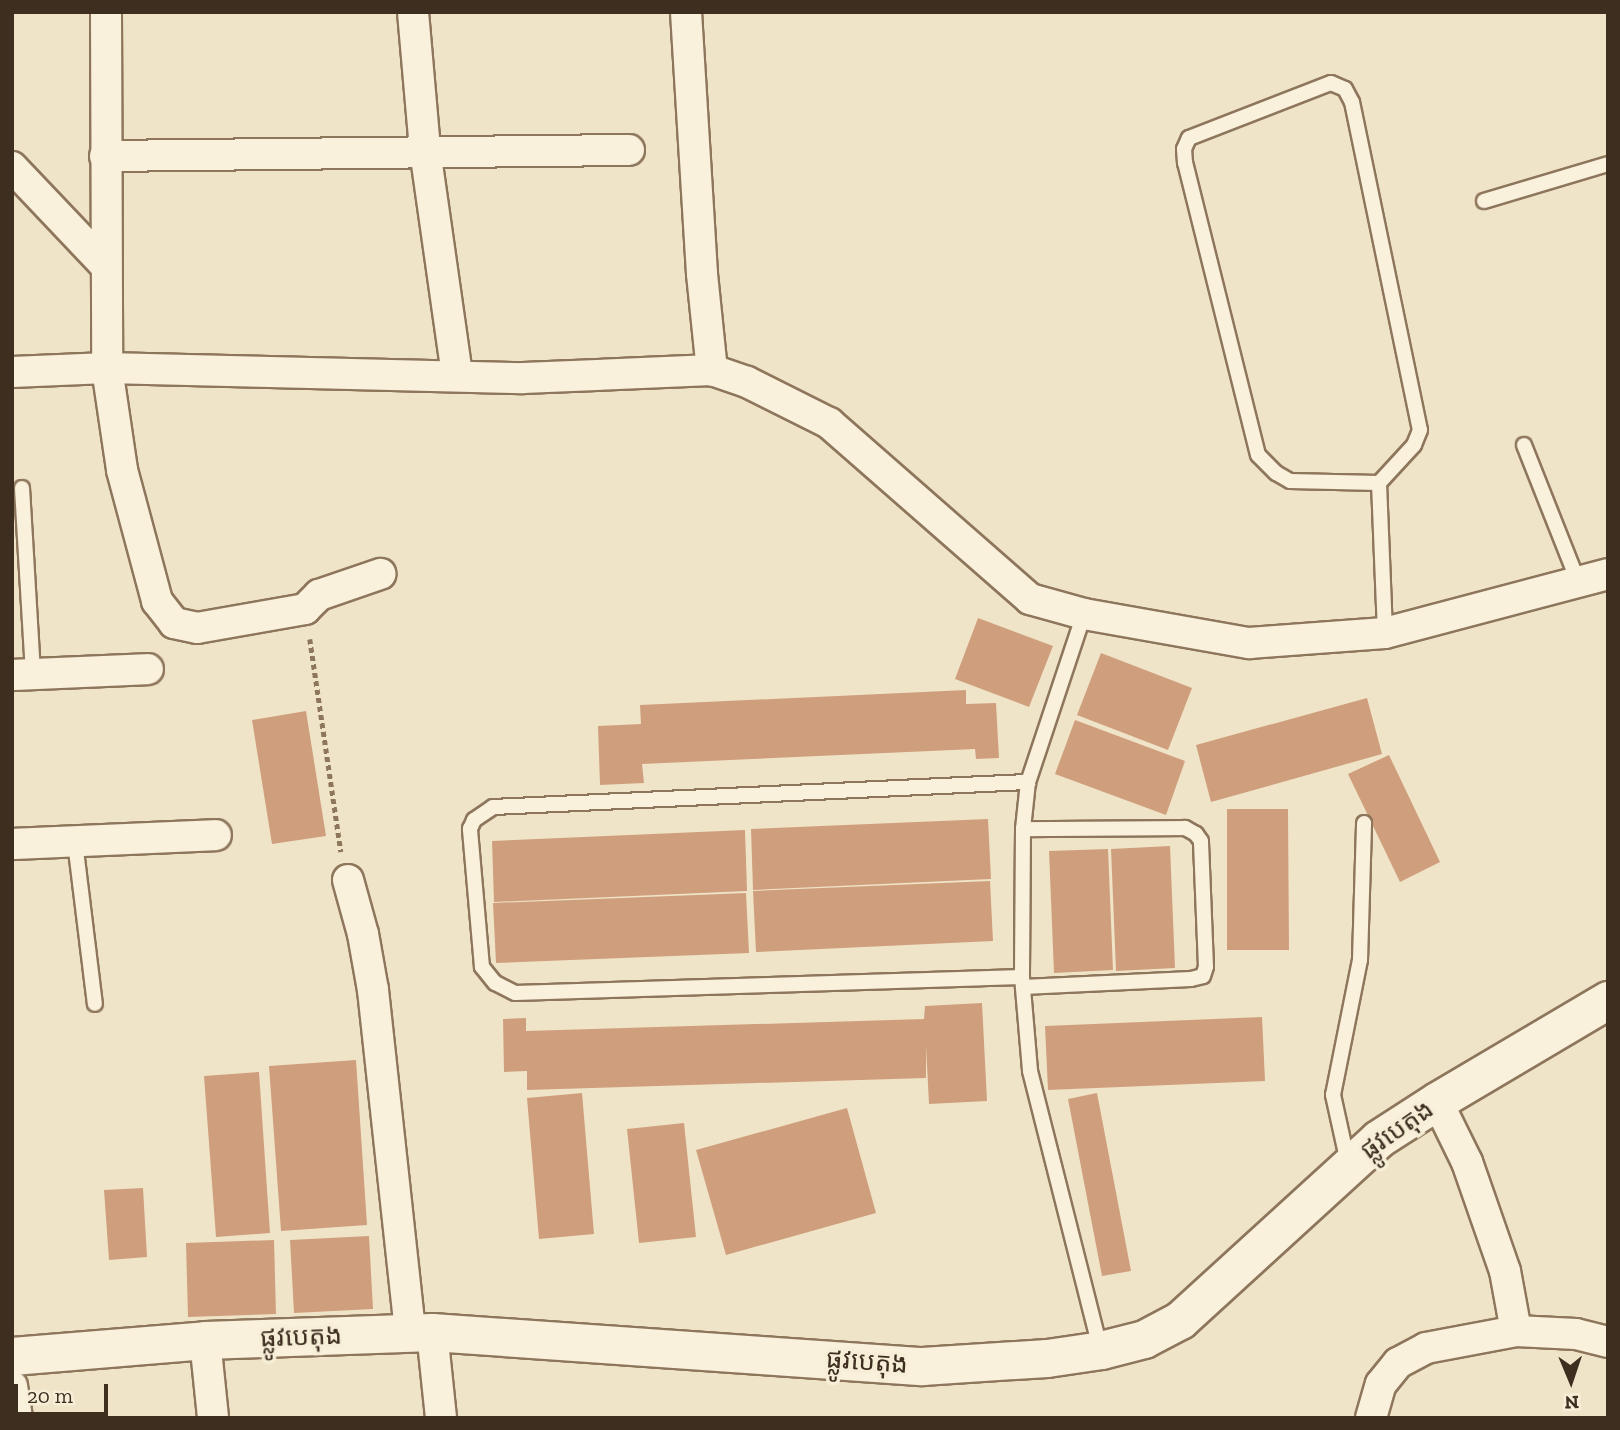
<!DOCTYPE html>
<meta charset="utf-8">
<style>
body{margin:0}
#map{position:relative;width:1620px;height:1430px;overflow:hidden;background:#f0e4c8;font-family:"Zilla Slab","Noto Sans Khmer",serif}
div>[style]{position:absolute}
.building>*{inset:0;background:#cf9f7d}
.path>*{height:4.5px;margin-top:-2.25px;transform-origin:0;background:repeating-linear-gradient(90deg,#8d765c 0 5px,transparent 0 8.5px)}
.roads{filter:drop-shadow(2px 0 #8d765c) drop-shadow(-2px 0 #8d765c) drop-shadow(0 2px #8d765c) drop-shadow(0 -2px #8d765c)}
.service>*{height:14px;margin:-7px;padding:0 7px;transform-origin:7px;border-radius:7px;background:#faf1dc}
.minor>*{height:30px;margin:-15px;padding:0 15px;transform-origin:15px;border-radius:15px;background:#faf1dc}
.tertiary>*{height:37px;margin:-18.5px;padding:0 18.5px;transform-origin:18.5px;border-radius:18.5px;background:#faf1dc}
span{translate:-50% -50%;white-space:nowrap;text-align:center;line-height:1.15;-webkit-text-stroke:7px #f7eed8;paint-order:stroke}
.street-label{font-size:26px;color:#3d2e20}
.frame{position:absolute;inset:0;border:14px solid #3d2e20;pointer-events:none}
.north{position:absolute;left:1536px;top:1346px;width:70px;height:70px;-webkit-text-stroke:5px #f7eed8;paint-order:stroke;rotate:178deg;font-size:19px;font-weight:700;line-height:28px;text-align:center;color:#3d2e20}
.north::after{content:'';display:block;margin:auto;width:24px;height:32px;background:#3d2e20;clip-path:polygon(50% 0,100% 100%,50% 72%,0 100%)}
.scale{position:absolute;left:14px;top:1384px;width:94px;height:32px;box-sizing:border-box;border:4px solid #3d2e20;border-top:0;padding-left:9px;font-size:21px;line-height:24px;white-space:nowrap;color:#3d2e20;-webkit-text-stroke:5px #f7eed8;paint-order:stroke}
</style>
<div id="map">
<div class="building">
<i style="clip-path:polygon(978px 618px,1053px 646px,1029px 707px,955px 679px)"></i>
<i style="clip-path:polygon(1101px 653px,1192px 688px,1168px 750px,1077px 715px)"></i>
<i style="clip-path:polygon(966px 690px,966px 704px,996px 703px,999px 758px,976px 759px,975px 749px,642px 764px,644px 783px,600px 785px,598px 726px,641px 724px,640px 705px)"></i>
<i style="clip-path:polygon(1367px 698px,1382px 754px,1211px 802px,1196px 745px)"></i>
<i style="clip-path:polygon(306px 711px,326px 836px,272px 844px,252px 720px)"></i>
<i style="clip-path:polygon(1075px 720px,1185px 761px,1166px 815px,1055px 774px)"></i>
<i style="clip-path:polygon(1389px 755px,1440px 862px,1400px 882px,1348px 774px)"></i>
<i style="clip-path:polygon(1227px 809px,1288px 809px,1289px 950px,1227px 950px)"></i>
<i style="clip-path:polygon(988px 819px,991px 879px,753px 890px,751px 829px)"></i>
<i style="clip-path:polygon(745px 830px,747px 891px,494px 902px,492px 841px)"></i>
<i style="clip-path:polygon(1170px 846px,1175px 968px,1116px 971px,1111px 849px)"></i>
<i style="clip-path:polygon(1108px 849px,1113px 970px,1054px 973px,1049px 851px)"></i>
<i style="clip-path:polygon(990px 881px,993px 941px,756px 952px,753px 891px)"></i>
<i style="clip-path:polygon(746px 893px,749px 953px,496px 963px,493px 903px)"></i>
<i style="clip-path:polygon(982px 1003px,987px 1101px,929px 1104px,926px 1046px,926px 1078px,527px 1090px,527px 1071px,504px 1072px,503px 1019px,526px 1018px,526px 1031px,924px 1019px,925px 1006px)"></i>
<i style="clip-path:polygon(1262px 1017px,1265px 1081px,1048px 1090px,1045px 1026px)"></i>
<i style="clip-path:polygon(356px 1060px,367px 1225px,281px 1231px,269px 1066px)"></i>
<i style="clip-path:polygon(259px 1072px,270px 1233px,216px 1237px,204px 1076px)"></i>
<i style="clip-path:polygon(582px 1093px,594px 1234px,539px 1239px,527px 1098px)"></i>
<i style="clip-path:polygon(1097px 1093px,1131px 1271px,1102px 1276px,1068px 1099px)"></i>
<i style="clip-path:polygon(847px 1108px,876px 1213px,726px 1255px,696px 1150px)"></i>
<i style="clip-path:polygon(684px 1123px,696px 1237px,639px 1243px,627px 1129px)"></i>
<i style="clip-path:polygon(143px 1188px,147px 1257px,109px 1260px,104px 1190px)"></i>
<i style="clip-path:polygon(369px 1236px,373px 1309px,294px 1313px,290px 1240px)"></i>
<i style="clip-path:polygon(274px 1240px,276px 1314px,188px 1317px,186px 1243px)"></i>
</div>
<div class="path">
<i style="left:310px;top:639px;width:215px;rotate:81.7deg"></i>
</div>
<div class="roads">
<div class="service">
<i style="left:1484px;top:201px;width:129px;rotate:-16.6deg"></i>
<i style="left:1524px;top:445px;width:149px;rotate:68.4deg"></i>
<i style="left:1379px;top:483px;width:89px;rotate:-178.7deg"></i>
<i style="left:1290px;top:481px;width:16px;rotate:-150deg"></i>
<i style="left:1276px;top:473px;width:25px;rotate:-135deg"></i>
<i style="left:1258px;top:455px;width:301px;rotate:-104deg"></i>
<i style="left:1185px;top:163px;width:14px;rotate:-94deg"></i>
<i style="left:1184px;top:149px;width:12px;rotate:-66deg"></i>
<i style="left:1189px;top:138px;width:152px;rotate:-21.2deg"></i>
<i style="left:1331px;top:83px;width:15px;rotate:23deg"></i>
<i style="left:1345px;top:89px;width:15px;rotate:62deg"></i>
<i style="left:1352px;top:102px;width:335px;rotate:78.3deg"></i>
<i style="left:1420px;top:430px;width:16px;rotate:112deg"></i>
<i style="left:1414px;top:445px;width:52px;rotate:132.6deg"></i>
<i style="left:1379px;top:483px;width:150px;rotate:87.7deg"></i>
<i style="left:22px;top:488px;width:186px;rotate:86.6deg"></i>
<i style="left:1084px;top:614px;width:177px;rotate:108.4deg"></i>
<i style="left:1028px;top:782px;width:47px;rotate:96.1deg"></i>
<i style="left:1023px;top:829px;width:148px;rotate:90.4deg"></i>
<i style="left:1022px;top:977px;width:94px;rotate:85.1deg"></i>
<i style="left:1030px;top:1071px;width:286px;rotate:75.8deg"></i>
<i style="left:75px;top:842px;width:163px;rotate:83deg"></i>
<i style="left:1022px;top:977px;width:507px;rotate:178.19deg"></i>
<i style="left:515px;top:993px;width:22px;rotate:-153deg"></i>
<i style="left:495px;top:983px;width:21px;rotate:-129deg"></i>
<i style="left:482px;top:967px;width:139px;rotate:-95deg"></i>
<i style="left:470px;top:829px;width:10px;rotate:-66deg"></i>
<i style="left:474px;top:820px;width:23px;rotate:-34deg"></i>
<i style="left:493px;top:807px;width:536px;rotate:-2.68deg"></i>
<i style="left:1023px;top:987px;width:168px;rotate:-2.7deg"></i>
<i style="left:1191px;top:979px;width:12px;rotate:-14deg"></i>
<i style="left:1203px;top:976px;width:9px;rotate:-72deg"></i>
<i style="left:1206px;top:967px;width:126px;rotate:-92.3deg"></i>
<i style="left:1201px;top:841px;width:9px;rotate:-126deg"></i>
<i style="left:1196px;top:834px;width:13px;rotate:-151deg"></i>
<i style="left:1185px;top:828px;width:162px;rotate:179.6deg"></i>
<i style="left:1348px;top:1163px;width:70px;rotate:-102.4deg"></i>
<i style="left:1333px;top:1095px;width:138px;rotate:-78.7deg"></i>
<i style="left:1360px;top:960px;width:137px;rotate:-88.3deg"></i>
</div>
<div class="minor">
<i style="left:106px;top:12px;width:356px;rotate:89.8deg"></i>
<i style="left:107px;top:368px;width:103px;rotate:81.6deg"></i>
<i style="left:122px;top:470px;width:136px;rotate:75deg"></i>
<i style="left:157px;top:601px;width:28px;rotate:52deg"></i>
<i style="left:174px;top:623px;width:24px;rotate:12deg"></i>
<i style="left:197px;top:628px;width:110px;rotate:-10deg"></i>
<i style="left:305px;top:609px;width:20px;rotate:-45deg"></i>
<i style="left:319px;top:595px;width:65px;rotate:-19deg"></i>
<i style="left:413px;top:12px;width:139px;rotate:85deg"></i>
<i style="left:425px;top:150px;width:228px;rotate:81.9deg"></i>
<i style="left:686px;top:12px;width:262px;rotate:86.5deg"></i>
<i style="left:702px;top:274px;width:97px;rotate:84.1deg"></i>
<i style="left:105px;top:156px;width:524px;rotate:-0.66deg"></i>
<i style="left:12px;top:167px;width:137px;rotate:46.5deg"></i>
<i style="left:12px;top:372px;width:95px;rotate:-2.4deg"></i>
<i style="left:107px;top:368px;width:416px;rotate:1.4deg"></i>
<i style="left:523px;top:378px;width:189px;rotate:-2.4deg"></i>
<i style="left:712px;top:370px;width:37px;rotate:19deg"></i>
<i style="left:747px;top:382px;width:92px;rotate:26.6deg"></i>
<i style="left:829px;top:423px;width:267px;rotate:41.2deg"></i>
<i style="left:1030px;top:599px;width:56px;rotate:15.5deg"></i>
<i style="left:1084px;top:614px;width:168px;rotate:10deg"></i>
<i style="left:1249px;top:643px;width:136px;rotate:-4.2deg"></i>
<i style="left:1385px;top:633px;width:231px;rotate:-14.8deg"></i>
<i style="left:12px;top:675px;width:136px;rotate:-2.5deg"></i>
<i style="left:12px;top:844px;width:204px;rotate:-2.5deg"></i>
<i style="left:348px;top:880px;width:56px;rotate:74.5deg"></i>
<i style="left:363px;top:934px;width:57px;rotate:79.9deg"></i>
<i style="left:373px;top:990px;width:345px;rotate:83.8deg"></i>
<i style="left:1437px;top:1101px;width:68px;rotate:63.8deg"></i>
<i style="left:1467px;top:1162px;width:115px;rotate:70.8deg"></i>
<i style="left:1505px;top:1271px;width:61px;rotate:79.6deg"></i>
<i style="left:432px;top:1332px;width:86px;rotate:84deg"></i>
<i style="left:205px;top:1340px;width:78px;rotate:84.1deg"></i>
<i style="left:12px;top:1386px;width:32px;rotate:81deg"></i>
<i style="left:1371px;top:1418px;width:35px;rotate:-74deg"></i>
<i style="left:1381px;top:1384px;width:27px;rotate:-51deg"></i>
<i style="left:1398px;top:1363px;width:32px;rotate:-28deg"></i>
<i style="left:1426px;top:1348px;width:92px;rotate:-10.7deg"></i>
<i style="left:1516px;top:1331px;width:60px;rotate:2.9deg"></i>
<i style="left:1576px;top:1334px;width:33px;rotate:14deg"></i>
</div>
<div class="tertiary">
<i style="left:12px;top:1356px;width:194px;rotate:-4.7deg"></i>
<i style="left:205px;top:1340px;width:227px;rotate:-2deg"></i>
<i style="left:432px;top:1332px;width:491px;rotate:4deg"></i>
<i style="left:922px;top:1366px;width:125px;rotate:-3.7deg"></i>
<i style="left:1047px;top:1358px;width:55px;rotate:-8.4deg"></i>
<i style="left:1101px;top:1350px;width:44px;rotate:-14.3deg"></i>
<i style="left:1144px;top:1339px;width:41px;rotate:-27.8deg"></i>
<i style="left:1180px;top:1320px;width:268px;rotate:-42.4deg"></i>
<i style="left:1378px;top:1139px;width:70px;rotate:-32.8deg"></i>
<i style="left:1437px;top:1101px;width:199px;rotate:-30.6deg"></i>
</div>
</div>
<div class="street-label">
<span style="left:1397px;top:1130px;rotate:-35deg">ផ្លូវបេតុង</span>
<span style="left:301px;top:1337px;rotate:-2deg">ផ្លូវបេតុង</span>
<span style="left:867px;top:1362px;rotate:4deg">ផ្លូវបេតុង</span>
</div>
<div class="frame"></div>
<div class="north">N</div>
<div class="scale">20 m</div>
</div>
